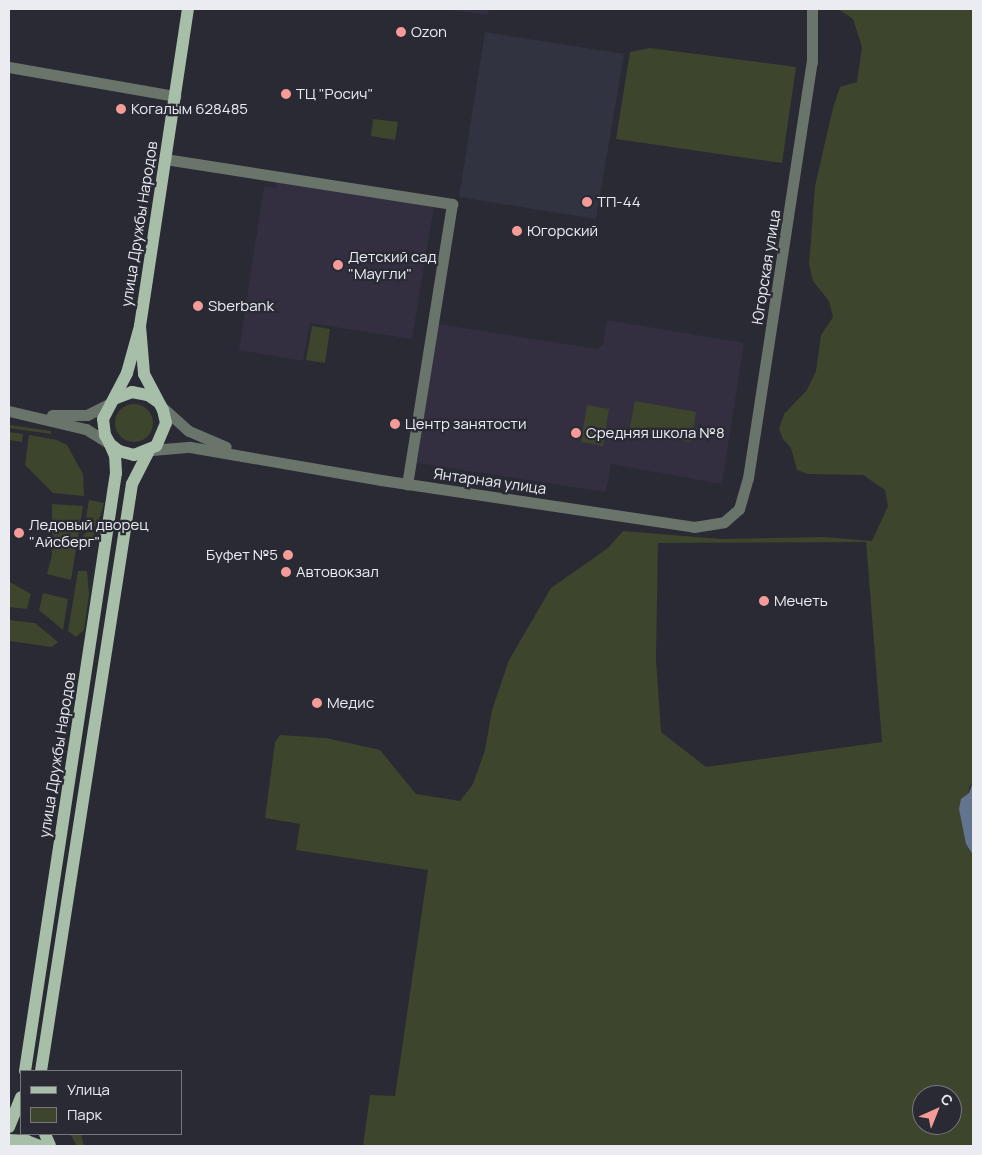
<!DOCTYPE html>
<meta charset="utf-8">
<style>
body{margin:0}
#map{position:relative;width:982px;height:1155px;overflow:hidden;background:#292a33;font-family:Manrope,sans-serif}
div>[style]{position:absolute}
.built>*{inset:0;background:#313341}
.education>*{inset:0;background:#332f40}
.green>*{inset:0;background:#3d452c}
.round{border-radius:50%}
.water>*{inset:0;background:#63748f}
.minor>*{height:11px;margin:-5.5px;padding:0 5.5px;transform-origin:5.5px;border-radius:5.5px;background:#69746a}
.major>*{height:12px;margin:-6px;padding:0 6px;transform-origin:6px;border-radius:6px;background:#a7bea8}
.dots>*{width:14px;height:14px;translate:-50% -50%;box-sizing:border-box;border:2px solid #292a33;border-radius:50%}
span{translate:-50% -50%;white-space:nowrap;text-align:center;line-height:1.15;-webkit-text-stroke:4.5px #292a33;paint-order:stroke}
.poi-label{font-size:15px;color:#ebecf1}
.left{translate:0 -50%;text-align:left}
.right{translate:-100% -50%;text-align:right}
.street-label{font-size:15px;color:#ebecf1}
.frame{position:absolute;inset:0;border:10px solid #ebecf1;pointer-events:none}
.legend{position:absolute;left:20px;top:1070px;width:162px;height:65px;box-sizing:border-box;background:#292a33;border:1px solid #77787f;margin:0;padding:6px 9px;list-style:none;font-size:15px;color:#ebecf1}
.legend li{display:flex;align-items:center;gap:10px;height:25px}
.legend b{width:25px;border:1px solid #77787f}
.north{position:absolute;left:912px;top:1085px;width:50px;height:50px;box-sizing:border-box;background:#292a33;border:1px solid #77787f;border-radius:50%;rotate:44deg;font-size:14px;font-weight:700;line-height:20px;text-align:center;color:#ebecf1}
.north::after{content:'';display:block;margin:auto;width:18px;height:22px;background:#f59b98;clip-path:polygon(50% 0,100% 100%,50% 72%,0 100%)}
</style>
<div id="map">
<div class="built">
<i style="clip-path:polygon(485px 32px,624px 54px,596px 219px,459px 197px)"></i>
</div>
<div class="education">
<i style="clip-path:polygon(445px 9px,489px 9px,488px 15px)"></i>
<i style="clip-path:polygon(277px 182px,434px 206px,412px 339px,310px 323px,303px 361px,239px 350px,264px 186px,276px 188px)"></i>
<i style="clip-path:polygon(607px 320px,744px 343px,722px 484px,611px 464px,606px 492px,417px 463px,438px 324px,597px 349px,603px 344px)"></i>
</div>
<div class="green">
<i style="clip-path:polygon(evenodd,838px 9px,973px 9px,973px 782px,969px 788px,966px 844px,973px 855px,973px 1146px,363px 1146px,370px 1095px,395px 1096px,428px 870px,296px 850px,300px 824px,265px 818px,275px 742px,280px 735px,326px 738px,380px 750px,416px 794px,460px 801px,473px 784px,485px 750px,492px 710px,509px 660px,551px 588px,608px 548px,623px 531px,721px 539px,824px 537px,872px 541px,888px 506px,885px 490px,863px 475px,808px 474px,797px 470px,791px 448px,783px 439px,779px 429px,784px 414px,807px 390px,816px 371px,821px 335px,833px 317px,829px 301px,813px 281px,809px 264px,815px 186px,833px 108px,840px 87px,857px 82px,862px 47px,853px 19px,838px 9px,866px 542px,882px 742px,706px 767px,661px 732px,656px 659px,658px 543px,866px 542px,838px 9px,922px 1095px,952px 1095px,952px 1125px,922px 1125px,922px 1095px)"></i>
<i style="clip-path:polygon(650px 48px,796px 67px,782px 163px,616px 139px,630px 52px)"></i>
<i style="clip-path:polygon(373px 119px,398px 122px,395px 140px,371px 136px)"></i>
<i style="clip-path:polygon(312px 326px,330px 329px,325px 363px,306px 360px)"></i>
<i style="clip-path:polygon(635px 401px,696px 412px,691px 442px,629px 431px)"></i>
<i class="round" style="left:115px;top:404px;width:38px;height:38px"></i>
<i style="clip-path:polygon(587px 405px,609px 409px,603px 446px,581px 442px)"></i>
<i style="clip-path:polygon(9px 425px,51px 431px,51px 434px,9px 428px)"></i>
<i style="clip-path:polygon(9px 432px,23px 434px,22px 442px,9px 440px)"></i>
<i style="clip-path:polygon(29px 435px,57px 440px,67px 445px,83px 474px,84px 496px,53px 493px,25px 465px)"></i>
<i style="clip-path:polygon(89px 500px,104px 503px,93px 540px,83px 538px)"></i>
<i style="clip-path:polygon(52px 504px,83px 506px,71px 580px,47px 574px,52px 555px)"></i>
<i style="clip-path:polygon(78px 571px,87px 571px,89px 594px,84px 630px,76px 637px,68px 631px)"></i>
<i style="clip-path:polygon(10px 582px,31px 594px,27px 609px,9px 607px)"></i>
<i style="clip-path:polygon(43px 593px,68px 599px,63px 630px,39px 610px)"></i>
<i style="clip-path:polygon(9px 620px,35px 623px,58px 642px,52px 647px,9px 641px)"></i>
<i style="clip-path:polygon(70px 1134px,81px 1134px,84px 1146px,77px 1146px)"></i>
</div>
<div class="water">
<i style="clip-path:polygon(973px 782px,973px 855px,966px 844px,959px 809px,961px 799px,969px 793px)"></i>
</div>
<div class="minor">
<i style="left:9px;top:67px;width:169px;rotate:9.9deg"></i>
<i style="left:165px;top:159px;width:291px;rotate:8.9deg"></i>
<i style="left:452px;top:204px;width:284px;rotate:99.1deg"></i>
<i style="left:162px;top:407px;width:36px;rotate:42deg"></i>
<i style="left:189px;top:431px;width:40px;rotate:23.4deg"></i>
<i style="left:9px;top:411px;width:79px;rotate:13.2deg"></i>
<i style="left:86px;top:429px;width:28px;rotate:32deg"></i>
<i style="left:52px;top:415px;width:35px"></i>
<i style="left:87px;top:415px;width:25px;rotate:-27deg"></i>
<i style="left:152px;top:450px;width:38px;rotate:-5deg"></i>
<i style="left:190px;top:447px;width:194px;rotate:9.8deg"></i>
<i style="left:381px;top:480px;width:317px;rotate:8.5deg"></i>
<i style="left:694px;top:527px;width:30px;rotate:-9deg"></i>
<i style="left:724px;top:522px;width:20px;rotate:-41deg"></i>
<i style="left:739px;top:509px;width:32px;rotate:-74deg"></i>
<i style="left:748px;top:478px;width:421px;rotate:-81.3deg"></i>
<i style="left:812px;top:62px;width:53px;rotate:-90deg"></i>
</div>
<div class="major">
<i style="left:140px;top:326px;width:48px;rotate:85.2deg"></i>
<i style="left:144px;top:374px;width:41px;rotate:62.2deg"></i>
<i style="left:163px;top:410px;width:13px;rotate:77deg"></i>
<i style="left:166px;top:423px;width:25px;rotate:113deg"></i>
<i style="left:156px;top:446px;width:24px;rotate:158deg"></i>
<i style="left:134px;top:455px;width:16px;rotate:-165deg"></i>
<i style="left:119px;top:451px;width:11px;rotate:-142deg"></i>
<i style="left:110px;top:444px;width:10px;rotate:-119deg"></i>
<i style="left:105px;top:435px;width:16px;rotate:-97deg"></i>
<i style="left:103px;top:419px;width:52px;rotate:-62.4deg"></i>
<i style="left:127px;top:373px;width:49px;rotate:-74.5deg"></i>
<i style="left:140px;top:326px;width:321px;rotate:-81.4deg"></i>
<i style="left:114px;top:399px;width:19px;rotate:-21deg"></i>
<i style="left:132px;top:392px;width:16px;rotate:11deg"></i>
<i style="left:148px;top:395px;width:11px;rotate:34deg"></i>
<i style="left:25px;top:1071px;width:605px;rotate:-81.35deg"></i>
<i style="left:116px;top:473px;width:17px;rotate:-93deg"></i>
<i style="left:115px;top:456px;width:13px;rotate:-113deg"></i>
<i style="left:41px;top:1071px;width:594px;rotate:-81.19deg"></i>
<i style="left:132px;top:484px;width:36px;rotate:-63deg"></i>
<i style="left:9px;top:1127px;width:32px;rotate:-68deg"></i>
<i style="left:45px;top:1134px;width:13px;rotate:67deg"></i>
<i style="left:9px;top:1140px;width:18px;rotate:3deg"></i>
<i style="left:27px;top:1141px;width:14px;rotate:21deg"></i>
</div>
<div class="dots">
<i style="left:401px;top:32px;background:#f59b98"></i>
<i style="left:286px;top:94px;background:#f59b98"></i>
<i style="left:121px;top:109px;background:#f59b98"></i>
<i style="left:587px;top:202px;background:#f59b98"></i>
<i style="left:517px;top:231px;background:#f59b98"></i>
<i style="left:338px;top:265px;background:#f59b98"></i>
<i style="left:198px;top:306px;background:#f59b98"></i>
<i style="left:395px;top:424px;background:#f59b98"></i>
<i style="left:576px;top:433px;background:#f59b98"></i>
<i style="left:19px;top:533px;background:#f59b98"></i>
<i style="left:288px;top:555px;background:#f59b98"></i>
<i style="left:286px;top:572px;background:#f59b98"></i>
<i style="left:764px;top:601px;background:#f59b98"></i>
<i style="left:317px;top:703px;background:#f59b98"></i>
</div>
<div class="poi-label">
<span class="left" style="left:411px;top:32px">Ozon</span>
<span class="left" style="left:296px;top:94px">ТЦ "Росич"</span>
<span class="left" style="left:131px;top:109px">Когалым 628485</span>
<span class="left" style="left:597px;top:202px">ТП-44</span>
<span class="left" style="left:527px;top:231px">Югорский</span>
<span class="left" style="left:348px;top:265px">Детский сад<br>"Маугли"</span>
<span class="left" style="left:208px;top:306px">Sberbank</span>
<span class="left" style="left:405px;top:424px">Центр занятости</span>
<span class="left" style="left:586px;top:433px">Средняя школа №8</span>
<span class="left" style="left:29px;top:533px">Ледовый дворец<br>"Айсберг"</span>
<span class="right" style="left:278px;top:555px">Буфет №5</span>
<span class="left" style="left:296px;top:572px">Автовокзал</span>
<span class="left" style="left:774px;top:601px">Мечеть</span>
<span class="left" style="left:327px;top:703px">Медис</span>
</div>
<div class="street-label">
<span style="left:139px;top:224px;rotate:-81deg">улица Дружбы Народов</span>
<span style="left:766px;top:267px;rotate:-81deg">Югорская улица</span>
<span style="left:490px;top:481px;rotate:8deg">Янтарная улица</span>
<span style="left:57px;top:755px;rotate:-81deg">улица Дружбы Народов</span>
</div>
<div class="frame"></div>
<ul class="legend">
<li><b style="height:6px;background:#a7bea8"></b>Улица</li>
<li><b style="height:14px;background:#3d452c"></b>Парк</li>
</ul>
<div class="north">С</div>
</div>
